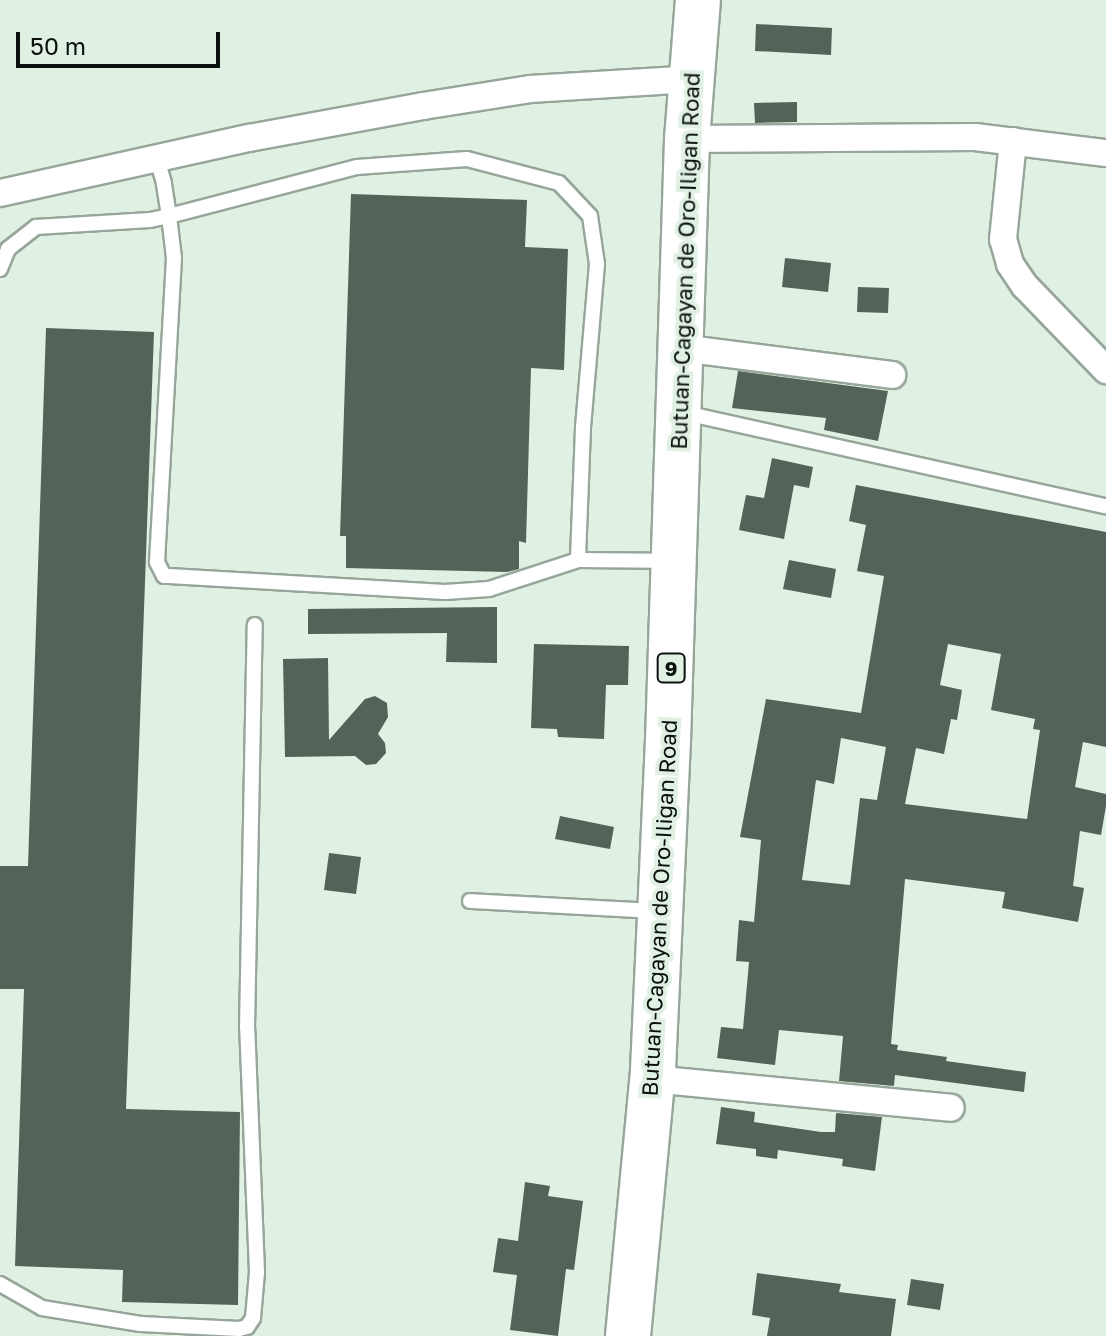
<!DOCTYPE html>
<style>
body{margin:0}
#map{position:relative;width:1106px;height:1336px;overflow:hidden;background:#e0f0e3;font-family:"Golos Text",sans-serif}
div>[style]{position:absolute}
.building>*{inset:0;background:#556258}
.roads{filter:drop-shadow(2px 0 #97a69a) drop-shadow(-2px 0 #97a69a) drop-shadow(0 2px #97a69a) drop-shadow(0 -2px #97a69a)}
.lane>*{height:14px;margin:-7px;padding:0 7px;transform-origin:7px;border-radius:7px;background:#fff}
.street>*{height:26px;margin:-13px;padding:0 13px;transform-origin:13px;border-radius:13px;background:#fff}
.highway>*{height:44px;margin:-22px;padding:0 22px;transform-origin:22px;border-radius:22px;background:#fff}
span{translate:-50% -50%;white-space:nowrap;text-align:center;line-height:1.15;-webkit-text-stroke:8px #e0f0e3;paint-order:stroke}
.shield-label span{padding:2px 6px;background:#e0f0e3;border:2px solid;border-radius:6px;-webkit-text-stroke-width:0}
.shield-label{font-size:20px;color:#0b100c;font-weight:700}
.street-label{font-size:22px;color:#0b100c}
.scale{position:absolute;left:16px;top:32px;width:204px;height:36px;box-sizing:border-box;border:4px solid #0b100c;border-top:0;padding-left:10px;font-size:24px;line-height:28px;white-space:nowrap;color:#0b100c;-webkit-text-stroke:6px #e0f0e3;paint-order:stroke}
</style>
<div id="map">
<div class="building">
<i style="clip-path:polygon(756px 24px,832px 28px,831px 55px,755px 51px)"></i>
<i style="clip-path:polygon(797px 102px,797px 122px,755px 123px,754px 103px)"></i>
<i style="clip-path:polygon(351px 194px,527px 200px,525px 247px,568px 249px,564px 370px,531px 368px,526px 543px,519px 541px,519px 569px,507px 572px,346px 568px,346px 536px,340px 536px)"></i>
<i style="clip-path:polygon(785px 258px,831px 263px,828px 292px,782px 287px)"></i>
<i style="clip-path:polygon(858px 287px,889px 288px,888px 313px,857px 312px)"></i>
<i style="clip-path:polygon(46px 328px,154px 332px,126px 1109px,240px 1112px,238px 1305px,122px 1302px,123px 1270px,15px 1266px,24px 989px,0 989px,0 866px,28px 866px)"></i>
<i style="clip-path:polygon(738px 371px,888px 391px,878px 441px,824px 430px,826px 418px,732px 408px)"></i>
<i style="clip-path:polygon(772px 458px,813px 467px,809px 488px,794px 485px,784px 539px,739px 530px,746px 495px,764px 498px)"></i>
<i style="clip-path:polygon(evenodd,856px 485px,1106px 532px,1106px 747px,1083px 742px,1075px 787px,1106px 794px,1106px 806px,1101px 835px,1080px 831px,1073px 886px,1084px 888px,1078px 922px,1002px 908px,1005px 892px,905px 879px,891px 1044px,898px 1045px,897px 1050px,947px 1057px,946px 1061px,1026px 1072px,1024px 1092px,895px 1075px,894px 1086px,839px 1081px,843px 1036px,779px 1030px,775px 1065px,717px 1058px,721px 1027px,743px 1029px,749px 962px,736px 961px,739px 920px,754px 922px,761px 840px,740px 837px,766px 699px,861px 713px,884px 576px,857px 571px,866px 525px,849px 521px,856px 485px,948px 644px,1001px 654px,991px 710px,1035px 719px,1033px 729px,1040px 730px,1027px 819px,905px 804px,916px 748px,944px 754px,951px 719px,957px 720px,962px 690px,940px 685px,948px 644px,856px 485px,841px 738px,886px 747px,877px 800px,860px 798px,850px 885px,802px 880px,816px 780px,834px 784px,841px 738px)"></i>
<i style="clip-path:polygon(789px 560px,836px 569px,831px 598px,783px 589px)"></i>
<i style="clip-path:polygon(497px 607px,497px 663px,446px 662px,447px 633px,308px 634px,308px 609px)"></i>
<i style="clip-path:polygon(534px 644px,629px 646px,628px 685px,606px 685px,604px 739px,558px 737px,557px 729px,531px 728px)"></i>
<i style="clip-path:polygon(328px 658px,329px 740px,365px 699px,375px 696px,387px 703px,388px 717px,378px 734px,385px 743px,386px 753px,376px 764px,366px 765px,355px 756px,285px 757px,283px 659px)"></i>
<i style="clip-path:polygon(560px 816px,614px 827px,610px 849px,555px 839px)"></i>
<i style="clip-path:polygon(329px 853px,361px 857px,356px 894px,324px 890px)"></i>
<i style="clip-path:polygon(721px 1107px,755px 1112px,754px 1122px,821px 1132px,835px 1132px,836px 1113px,882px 1117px,875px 1171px,842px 1166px,843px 1159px,778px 1150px,777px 1159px,756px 1156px,756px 1149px,716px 1144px)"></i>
<i style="clip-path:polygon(525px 1182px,550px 1186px,548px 1196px,583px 1201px,574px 1270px,566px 1269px,558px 1336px,510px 1330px,517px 1275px,493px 1272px,498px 1238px,518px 1241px)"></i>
<i style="clip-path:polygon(757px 1273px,841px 1284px,839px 1292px,896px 1299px,891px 1336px,767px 1336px,770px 1318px,752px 1315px)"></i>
<i style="clip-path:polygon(911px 1279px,944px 1284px,940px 1310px,907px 1305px)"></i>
</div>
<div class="roads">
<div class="lane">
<i style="left:0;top:269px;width:22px;rotate:-68deg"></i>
<i style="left:8px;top:249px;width:36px;rotate:-38deg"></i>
<i style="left:36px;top:227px;width:114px;rotate:-3.5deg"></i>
<i style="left:150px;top:220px;width:19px;rotate:-12deg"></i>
<i style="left:169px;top:216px;width:194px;rotate:-14.6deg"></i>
<i style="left:357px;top:167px;width:110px;rotate:-4.2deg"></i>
<i style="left:467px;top:159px;width:95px;rotate:14.6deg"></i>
<i style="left:559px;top:183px;width:45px;rotate:46.8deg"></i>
<i style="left:590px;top:216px;width:49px;rotate:81.7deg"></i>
<i style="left:597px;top:264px;width:165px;rotate:94.9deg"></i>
<i style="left:583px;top:428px;width:132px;rotate:92.2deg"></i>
<i style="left:578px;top:560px;width:94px;rotate:162deg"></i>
<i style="left:489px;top:589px;width:44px;rotate:176.1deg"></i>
<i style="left:445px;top:592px;width:281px;rotate:-176.7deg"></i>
<i style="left:164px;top:576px;width:16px;rotate:-117deg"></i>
<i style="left:157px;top:562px;width:304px;rotate:-86.8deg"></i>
<i style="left:174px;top:258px;width:42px;rotate:-96.8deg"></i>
<i style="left:169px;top:216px;width:33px;rotate:-99deg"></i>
<i style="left:164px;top:183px;width:25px;rotate:-106deg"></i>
<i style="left:685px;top:413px;width:431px;rotate:12.5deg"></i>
<i style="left:578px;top:560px;width:92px;rotate:0.6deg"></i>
<i style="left:470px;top:901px;width:187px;rotate:3.1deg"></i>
<i style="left:0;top:1284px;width:48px;rotate:29.7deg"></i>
<i style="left:42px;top:1308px;width:100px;rotate:9.2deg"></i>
<i style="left:141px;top:1324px;width:98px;rotate:2.9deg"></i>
<i style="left:239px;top:1329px;width:8px;rotate:-14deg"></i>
<i style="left:247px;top:1327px;width:11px;rotate:-56deg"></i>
<i style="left:253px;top:1318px;width:46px;rotate:-85deg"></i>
<i style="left:257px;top:1272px;width:244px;rotate:-92.3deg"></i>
<i style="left:247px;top:1028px;width:403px;rotate:-88.9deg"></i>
</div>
<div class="street">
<i style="left:687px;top:139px;width:288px;rotate:-0.4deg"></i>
<i style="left:975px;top:137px;width:132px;rotate:7deg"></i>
<i style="left:1013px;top:141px;width:99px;rotate:95.8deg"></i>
<i style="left:1003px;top:239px;width:26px;rotate:74deg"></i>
<i style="left:1010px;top:264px;width:27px;rotate:56deg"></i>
<i style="left:1025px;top:286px;width:117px;rotate:46deg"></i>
<i style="left:0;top:193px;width:255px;rotate:-12.5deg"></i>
<i style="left:249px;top:138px;width:177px;rotate:-10.4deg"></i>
<i style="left:423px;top:106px;width:108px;rotate:-9deg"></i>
<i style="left:530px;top:89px;width:162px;rotate:-3.5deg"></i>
<i style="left:681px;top:348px;width:213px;rotate:7.3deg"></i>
<i style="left:652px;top:1079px;width:300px;rotate:5.5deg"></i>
</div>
<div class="highway">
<i style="left:628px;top:1336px;width:267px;rotate:-84.6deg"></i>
<i style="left:653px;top:1070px;width:329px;rotate:-87.4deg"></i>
<i style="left:668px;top:741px;width:602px;rotate:-88.19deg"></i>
<i style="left:687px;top:139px;width:139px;rotate:-85.5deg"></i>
</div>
</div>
<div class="shield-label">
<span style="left:671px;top:668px">9</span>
</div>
<div class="street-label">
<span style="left:685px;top:261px;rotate:-88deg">Butuan-Cagayan de Oro-Iligan Road</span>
<span style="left:659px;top:908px;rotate:-87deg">Butuan-Cagayan de Oro-Iligan Road</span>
</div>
<div class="scale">50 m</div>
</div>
